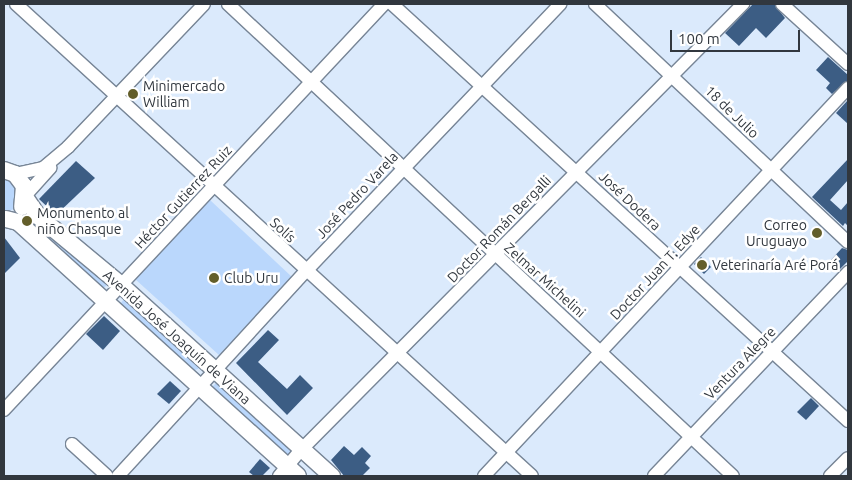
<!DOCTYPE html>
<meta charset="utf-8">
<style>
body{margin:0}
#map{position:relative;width:852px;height:480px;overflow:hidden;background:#dbeafc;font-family:Ubuntu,sans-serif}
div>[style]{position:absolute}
.green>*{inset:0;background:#bad7fc}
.building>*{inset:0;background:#3c5d84}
.roads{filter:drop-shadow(1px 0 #778596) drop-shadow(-1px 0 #778596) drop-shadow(0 1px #778596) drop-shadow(0 -1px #778596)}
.minor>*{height:12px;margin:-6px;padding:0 6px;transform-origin:6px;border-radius:6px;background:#fff}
.major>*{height:16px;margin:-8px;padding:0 8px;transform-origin:8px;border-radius:8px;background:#fff}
.dots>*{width:14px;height:14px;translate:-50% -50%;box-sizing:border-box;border:2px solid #fff;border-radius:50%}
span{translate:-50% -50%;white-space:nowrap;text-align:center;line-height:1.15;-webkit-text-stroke:5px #fff;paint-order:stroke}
.poi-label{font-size:14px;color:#31373e}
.left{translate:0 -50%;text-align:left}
.right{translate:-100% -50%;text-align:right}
.street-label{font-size:14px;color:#31373e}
.frame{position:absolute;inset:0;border:5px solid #31373e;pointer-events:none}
.scale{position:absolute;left:670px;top:30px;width:130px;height:22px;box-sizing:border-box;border:2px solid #31373e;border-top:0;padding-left:6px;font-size:15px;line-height:18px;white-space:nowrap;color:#31373e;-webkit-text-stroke:4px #fff;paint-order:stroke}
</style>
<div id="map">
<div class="green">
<i style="clip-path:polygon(4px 175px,16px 180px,16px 208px,4px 213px)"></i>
<i style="clip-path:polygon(210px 200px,292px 277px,219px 355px,135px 279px)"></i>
<i style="clip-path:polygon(28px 210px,107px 284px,106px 286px,101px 289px,20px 218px)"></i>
<i style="clip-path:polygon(125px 298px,199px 367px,198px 369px,192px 371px,120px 304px)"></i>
<i style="clip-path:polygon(218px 381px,296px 449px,289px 460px,212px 387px)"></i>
</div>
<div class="building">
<i style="clip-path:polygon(753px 4px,774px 4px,785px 18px,766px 38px,756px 28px,739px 46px,725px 33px)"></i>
<i style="clip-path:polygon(828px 57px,848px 75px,848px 80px,832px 94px,826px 88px,830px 83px,816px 70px)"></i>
<i style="clip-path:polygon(848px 100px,848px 124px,836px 113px)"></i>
<i style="clip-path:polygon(848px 159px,848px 180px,830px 200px,841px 210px,848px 202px,848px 226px,845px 223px,843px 226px,812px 197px)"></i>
<i style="clip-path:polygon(76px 161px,95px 178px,56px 215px,39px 199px)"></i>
<i style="clip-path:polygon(4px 237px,20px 258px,4px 274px)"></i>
<i style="clip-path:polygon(842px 248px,848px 250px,848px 261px,840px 269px,830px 261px)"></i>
<i style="clip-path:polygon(701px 257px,711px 267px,704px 274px,694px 264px)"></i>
<i style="clip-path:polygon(104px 316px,120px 331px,103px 350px,86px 334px)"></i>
<i style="clip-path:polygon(268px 330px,279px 340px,258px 362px,287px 389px,300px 375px,313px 388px,287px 415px,236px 363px)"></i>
<i style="clip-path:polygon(170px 381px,181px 391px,169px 404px,157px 394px)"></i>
<i style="clip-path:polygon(811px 398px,819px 406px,806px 420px,797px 412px)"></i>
<i style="clip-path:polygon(344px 446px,354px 455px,362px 447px,371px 456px,365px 463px,370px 468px,362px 476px,344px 476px,331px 460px)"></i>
<i style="clip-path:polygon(260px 459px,270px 468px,262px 476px,254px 476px,249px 472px)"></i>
</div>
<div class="roads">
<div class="minor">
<i style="left:16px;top:4px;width:699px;rotate:42.45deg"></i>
<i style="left:228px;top:4px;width:691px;rotate:43.07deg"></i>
<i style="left:392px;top:4px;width:618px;rotate:42.44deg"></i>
<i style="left:595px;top:4px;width:347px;rotate:43.3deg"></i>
<i style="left:782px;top:4px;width:89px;rotate:42.3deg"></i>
<i style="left:15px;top:174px;width:29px;rotate:-12deg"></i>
<i style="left:43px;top:168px;width:33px;rotate:-40deg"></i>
<i style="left:68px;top:147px;width:197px;rotate:-46.4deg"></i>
<i style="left:25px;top:196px;width:38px;rotate:-48deg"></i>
<i style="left:4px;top:410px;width:556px;rotate:-46.89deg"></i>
<i style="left:72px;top:444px;width:47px;rotate:42.4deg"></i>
<i style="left:118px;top:476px;width:278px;rotate:-47.5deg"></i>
<i style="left:306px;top:271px;width:369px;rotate:-46.4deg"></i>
<i style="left:279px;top:476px;width:35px;rotate:-50deg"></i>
<i style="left:302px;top:449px;width:627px;rotate:-45.26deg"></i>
<i style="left:484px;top:476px;width:532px;rotate:-46.83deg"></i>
<i style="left:654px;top:476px;width:282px;rotate:-46.4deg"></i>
<i style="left:830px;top:476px;width:25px;rotate:-45deg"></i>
</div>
<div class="major">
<i style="left:4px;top:170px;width:12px;rotate:20deg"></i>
<i style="left:15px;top:174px;width:15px;rotate:53deg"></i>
<i style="left:24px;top:186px;width:21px;rotate:95deg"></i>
<i style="left:25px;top:197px;width:23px;rotate:56deg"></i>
<i style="left:38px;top:216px;width:108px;rotate:39.7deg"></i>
<i style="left:121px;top:285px;width:285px;rotate:42.2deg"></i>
<i style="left:6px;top:219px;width:12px;rotate:14deg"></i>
<i style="left:18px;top:222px;width:378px;rotate:42.2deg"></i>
</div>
</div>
<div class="dots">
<i style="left:133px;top:94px;background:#635e2a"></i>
<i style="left:27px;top:221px;background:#635e2a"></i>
<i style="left:817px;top:233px;background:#635e2a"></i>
<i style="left:702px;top:265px;background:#635e2a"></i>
<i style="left:214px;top:278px;background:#635e2a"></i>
</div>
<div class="poi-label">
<span class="left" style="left:143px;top:94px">Minimercado<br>William</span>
<span class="left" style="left:37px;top:221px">Monumento al<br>niño Chasque</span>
<span class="right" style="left:807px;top:233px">Correo<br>Uruguayo</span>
<span class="left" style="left:712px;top:265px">Veterinaría Aré Porá</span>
<span class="left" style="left:224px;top:278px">Club Uru</span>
</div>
<div class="street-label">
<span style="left:732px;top:112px;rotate:44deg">18 de Julio</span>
<span style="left:357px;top:195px;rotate:-47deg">José Pedro Varela</span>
<span style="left:183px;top:197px;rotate:-47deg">Héctor Gutierrez Ruiz</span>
<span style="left:630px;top:201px;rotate:43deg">José Dodera</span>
<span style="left:499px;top:229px;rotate:-46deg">Doctor Román Bergalli</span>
<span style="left:283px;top:230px;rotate:42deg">Solís</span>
<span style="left:655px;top:272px;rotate:-47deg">Doctor Juan T. Edye</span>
<span style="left:545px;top:280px;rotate:42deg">Zelmar Michelini</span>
<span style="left:177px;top:337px;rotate:42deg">Avenida José Joaquín de Viana</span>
<span style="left:740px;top:363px;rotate:-46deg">Ventura Alegre</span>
</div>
<div class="frame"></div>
<div class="scale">100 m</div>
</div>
